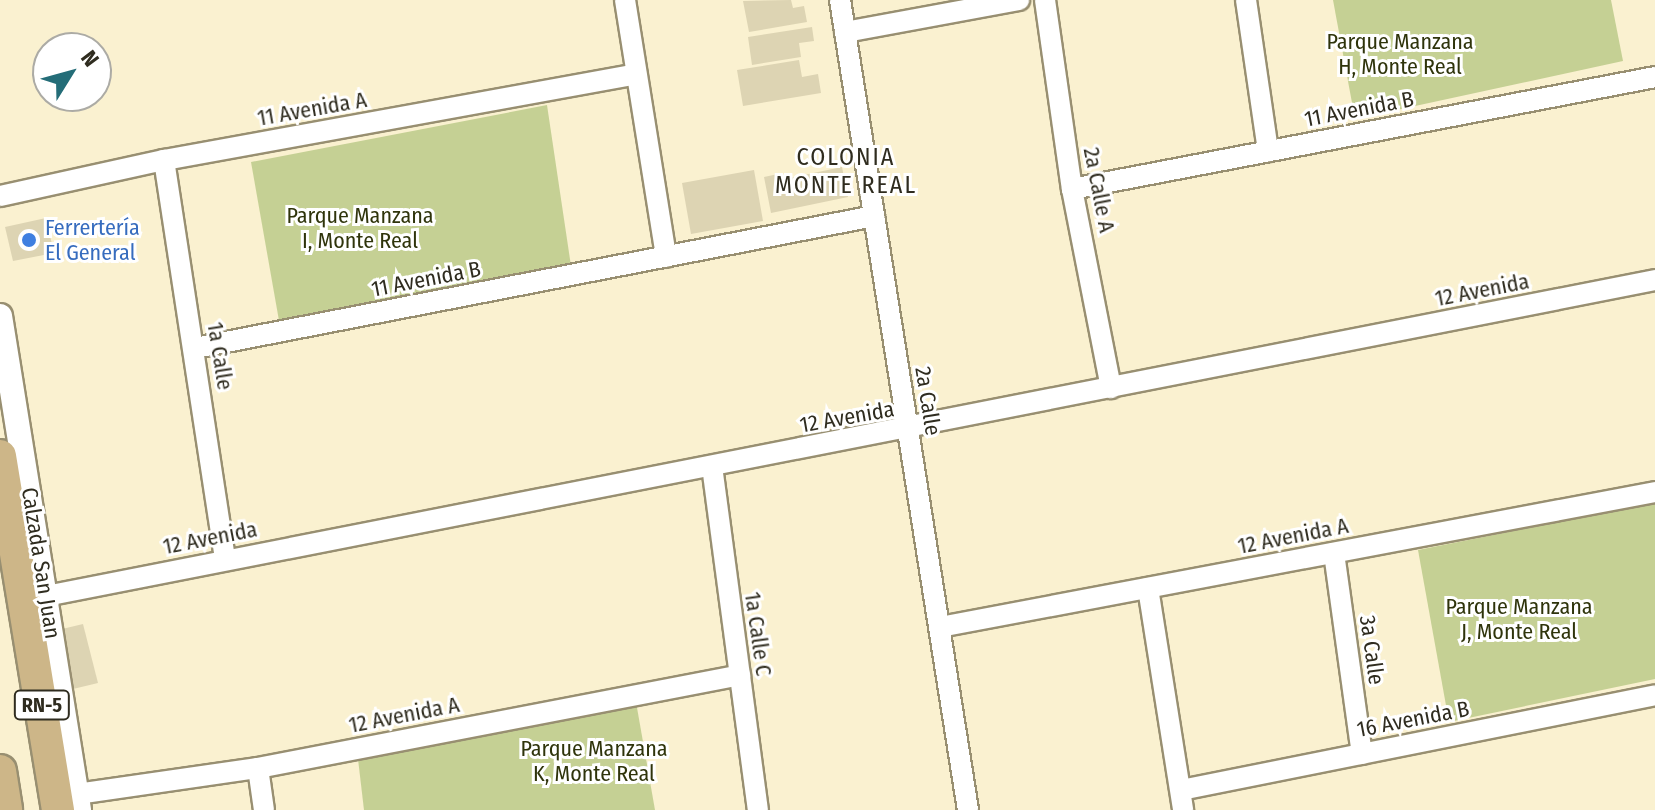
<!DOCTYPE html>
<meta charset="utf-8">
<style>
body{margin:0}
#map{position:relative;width:1655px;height:810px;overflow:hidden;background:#faf1d0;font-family:"Fira Sans Condensed",sans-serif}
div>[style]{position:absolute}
.green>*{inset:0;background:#c5d094}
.building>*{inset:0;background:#ddd4b3}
.roads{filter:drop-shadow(2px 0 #988f71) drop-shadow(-2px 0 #988f71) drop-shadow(0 2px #988f71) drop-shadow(0 -2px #988f71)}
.minor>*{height:20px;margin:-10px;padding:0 10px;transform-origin:10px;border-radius:10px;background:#fff}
.tertiary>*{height:24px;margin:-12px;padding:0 12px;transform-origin:12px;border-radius:12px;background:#fff}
.primary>*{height:32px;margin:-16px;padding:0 16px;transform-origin:16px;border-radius:16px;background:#cdb688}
.dots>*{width:22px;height:22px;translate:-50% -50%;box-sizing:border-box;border:4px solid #fff;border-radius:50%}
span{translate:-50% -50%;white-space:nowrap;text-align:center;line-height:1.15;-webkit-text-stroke:6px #fff;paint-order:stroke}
.shield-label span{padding:2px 6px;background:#fff;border:2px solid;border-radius:6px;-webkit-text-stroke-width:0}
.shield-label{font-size:20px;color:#2f2c1f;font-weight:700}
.park-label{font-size:22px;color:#2f340b}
.street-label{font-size:22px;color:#2f2c1f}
.shop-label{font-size:22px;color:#366cbe}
.left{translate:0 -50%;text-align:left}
.neighbourhood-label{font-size:24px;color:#2f2c1f;letter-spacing:2px}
.north{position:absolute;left:32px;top:32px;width:80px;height:80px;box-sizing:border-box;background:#fff;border:2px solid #acaba5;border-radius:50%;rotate:53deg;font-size:22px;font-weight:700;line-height:32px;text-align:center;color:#2f2c1f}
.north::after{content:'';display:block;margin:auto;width:28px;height:36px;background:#246d78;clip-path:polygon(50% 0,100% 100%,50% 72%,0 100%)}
</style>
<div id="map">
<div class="green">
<i style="clip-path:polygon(1333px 0,1611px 0,1623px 61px,1355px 119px)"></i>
<i style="clip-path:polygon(547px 105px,571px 266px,281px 332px,251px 162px)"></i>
<i style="clip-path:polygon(1655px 503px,1655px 679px,1449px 722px,1418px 550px)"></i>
<i style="clip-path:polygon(636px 702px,655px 810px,364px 810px,358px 759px)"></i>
</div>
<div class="building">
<i style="clip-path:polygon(791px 0,793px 8px,804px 6px,807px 22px,749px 32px,743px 1px)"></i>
<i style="clip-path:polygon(812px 27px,814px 41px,799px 43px,801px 57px,752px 65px,748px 37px)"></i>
<i style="clip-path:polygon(799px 60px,802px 77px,818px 74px,821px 93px,743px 106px,737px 70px)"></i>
<i style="clip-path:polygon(842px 167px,848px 197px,771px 213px,764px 177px,778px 174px,780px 180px)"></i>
<i style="clip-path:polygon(754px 170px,763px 221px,691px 234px,682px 183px)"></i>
<i style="clip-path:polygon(46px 218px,54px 253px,13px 261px,5px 227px)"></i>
<i style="clip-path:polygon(83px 624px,98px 683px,73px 689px,58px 630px)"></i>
</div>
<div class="roads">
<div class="minor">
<i style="left:625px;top:0;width:260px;rotate:80.9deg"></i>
<i style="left:840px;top:0;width:820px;rotate:81.02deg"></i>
<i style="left:1045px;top:0;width:191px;rotate:81.9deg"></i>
<i style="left:1072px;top:189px;width:203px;rotate:78.9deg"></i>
<i style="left:1246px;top:0;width:153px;rotate:81.7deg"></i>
<i style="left:845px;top:32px;width:177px;rotate:-10.4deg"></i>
<i style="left:164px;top:160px;width:404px;rotate:81.3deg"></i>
<i style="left:1072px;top:189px;width:594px;rotate:-10.87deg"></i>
<i style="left:0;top:196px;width:168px;rotate:-12.4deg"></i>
<i style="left:164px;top:160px;width:479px;rotate:-10.3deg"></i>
<i style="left:195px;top:348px;width:692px;rotate:-11deg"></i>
<i style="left:712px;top:466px;width:347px;rotate:82.4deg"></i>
<i style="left:1334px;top:553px;width:203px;rotate:82.1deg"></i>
<i style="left:1148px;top:588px;width:225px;rotate:81deg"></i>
<i style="left:46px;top:596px;width:1640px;rotate:-11.11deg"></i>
<i style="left:940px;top:627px;width:728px;rotate:-10.69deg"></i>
<i style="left:258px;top:768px;width:42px;rotate:81.9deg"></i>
<i style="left:1181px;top:790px;width:483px;rotate:-11.3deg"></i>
<i style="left:77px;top:794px;width:183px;rotate:-8.2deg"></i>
<i style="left:258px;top:768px;width:491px;rotate:-10.9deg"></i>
</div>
<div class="tertiary">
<i style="left:0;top:316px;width:500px;rotate:80.91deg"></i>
</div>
<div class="primary">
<i style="left:0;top:456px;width:359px;rotate:80.7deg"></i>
<i style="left:0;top:771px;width:39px;rotate:81deg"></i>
</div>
</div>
<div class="dots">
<i style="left:29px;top:240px;background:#3f7fe0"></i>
</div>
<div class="shield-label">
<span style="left:42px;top:705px">RN-5</span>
</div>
<div class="park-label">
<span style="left:1400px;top:54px">Parque Manzana<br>H, Monte Real</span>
<span style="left:360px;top:228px">Parque Manzana<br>I, Monte Real</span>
<span style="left:1519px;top:619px">Parque Manzana<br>J, Monte Real</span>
<span style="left:594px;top:761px">Parque Manzana<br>K, Monte Real</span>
</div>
<div class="street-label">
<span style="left:312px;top:109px;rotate:-10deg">11 Avenida A</span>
<span style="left:1359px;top:109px;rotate:-11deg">11 Avenida B</span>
<span style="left:1099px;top:190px;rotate:79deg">2a Calle A</span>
<span style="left:426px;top:279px;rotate:-11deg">11 Avenida B</span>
<span style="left:1482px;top:290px;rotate:-11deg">12 Avenida</span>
<span style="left:220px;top:356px;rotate:81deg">1a Calle</span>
<span style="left:928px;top:401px;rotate:81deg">2a Calle</span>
<span style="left:847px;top:417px;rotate:-10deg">12 Avenida</span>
<span style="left:1293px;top:536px;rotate:-11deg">12 Avenida A</span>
<span style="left:210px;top:538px;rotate:-11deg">12 Avenida</span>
<span style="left:41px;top:563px;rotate:81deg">Calzada San Juan</span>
<span style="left:758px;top:634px;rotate:82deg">1a Calle C</span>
<span style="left:1372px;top:650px;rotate:82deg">3a Calle</span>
<span style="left:404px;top:715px;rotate:-11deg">12 Avenida A</span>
<span style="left:1413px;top:719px;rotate:-11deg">16 Avenida B</span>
</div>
<div class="shop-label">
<span class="left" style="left:45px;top:240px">Ferrertería<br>El General</span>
</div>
<div class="neighbourhood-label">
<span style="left:846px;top:172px">COLONIA<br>MONTE REAL</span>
</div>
<div class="north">N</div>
</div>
